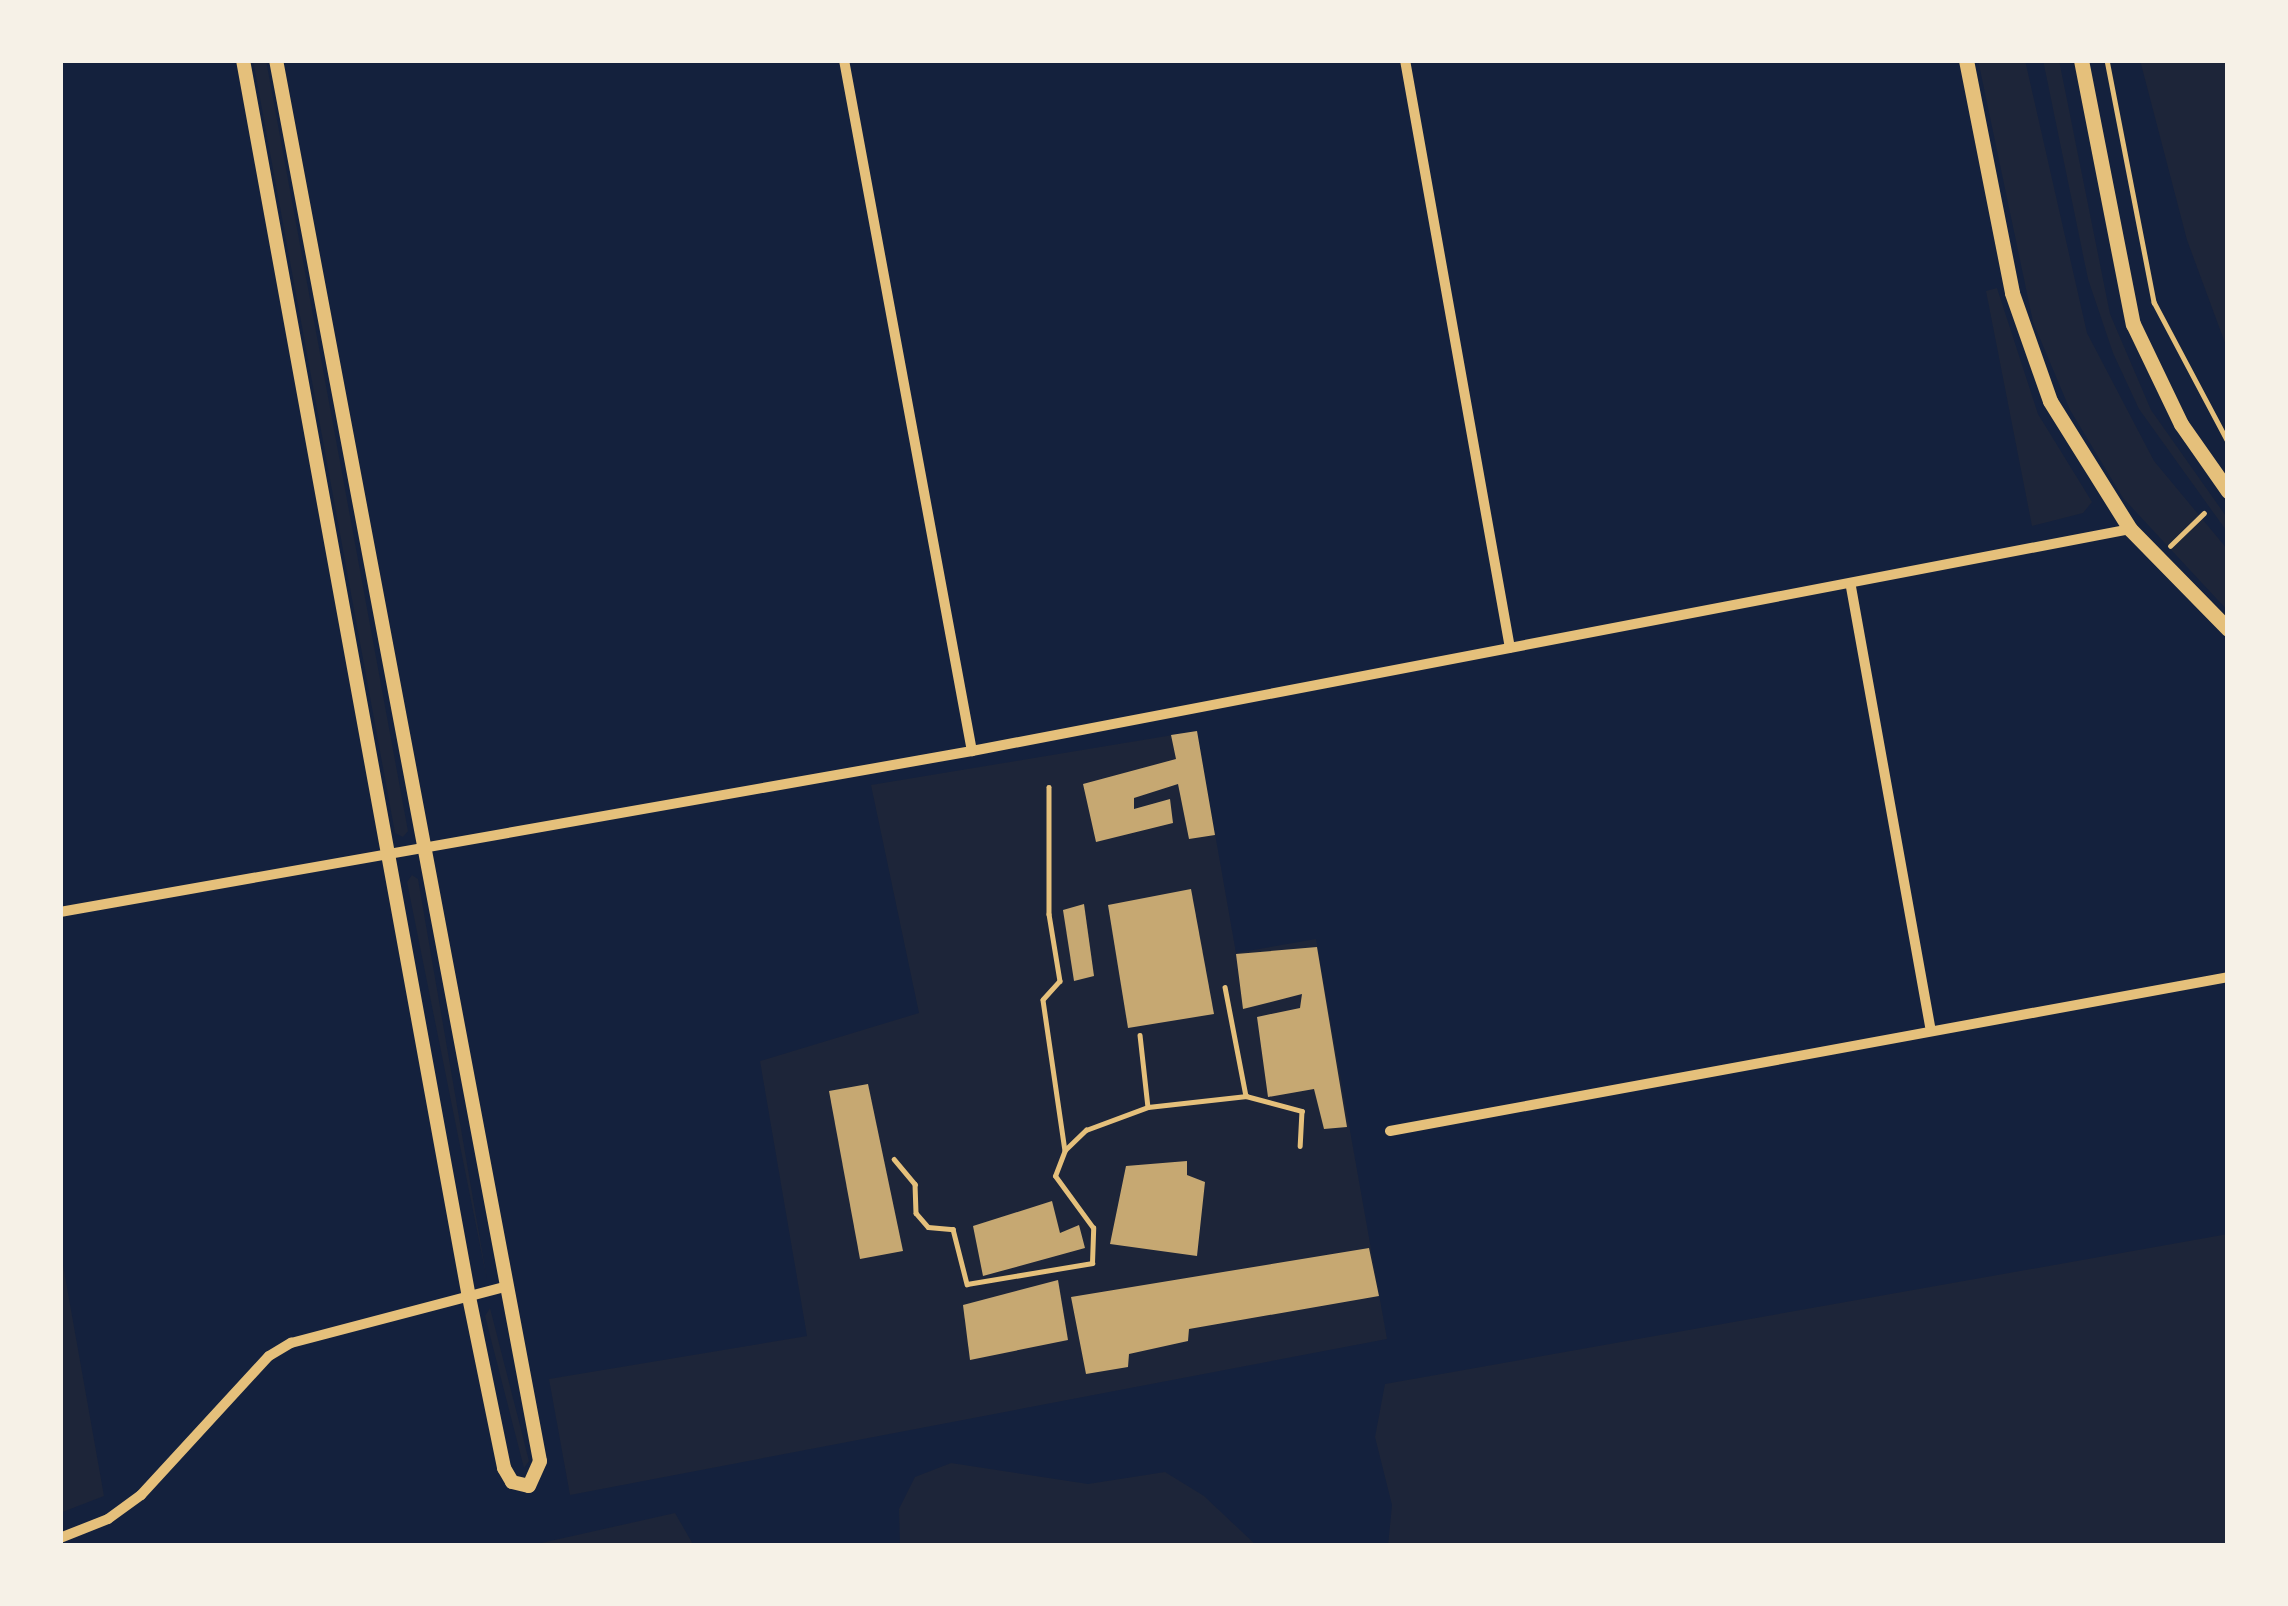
<!DOCTYPE html>
<style>
body{margin:0}
#map{position:relative;width:2288px;height:1606px;overflow:hidden;background:#14213d;font-family:"IBM Plex Sans",sans-serif}
div>[style]{position:absolute}
.green>*{inset:0;background:#1d2539}
.building>*{inset:0;background:#c6a872}
.path>*{height:4.5px;margin:-2.25px;padding:0 2.25px;transform-origin:2.25px;border-radius:2.25px;background:#e5c07b}
.minor>*{height:10px;margin:-5px;padding:0 5px;transform-origin:5px;border-radius:5px;background:#e5c07b}
.tertiary>*{height:14px;margin:-7px;padding:0 7px;transform-origin:7px;border-radius:7px;background:#e5c07b}
.secondary>*{height:15px;margin:-7.5px;padding:0 7.5px;transform-origin:7.5px;border-radius:7.5px;background:#e5c07b}
span{translate:-50% -50%;white-space:nowrap;text-align:center;line-height:1.15;-webkit-text-stroke:12px #f6f1e7;paint-order:stroke}
.frame{position:absolute;inset:0;border:63px solid #f6f1e7;pointer-events:none}
</style>
<div id="map">
<div class="green">
<i style="clip-path:polygon(253px 60px,266px 60px,408px 831px,403px 837px,395px 833px)"></i>
<i style="clip-path:polygon(1978px 60px,2025px 60px,2087px 333px,2154px 461px,2228px 550px,2228px 611px,2123px 498px,2070px 410px,2033px 322px)"></i>
<i style="clip-path:polygon(2043px 60px,2059px 60px,2110px 314px,2151px 410px,2228px 519px,2228px 533px,2139px 409px,2113px 353px,2088px 279px)"></i>
<i style="clip-path:polygon(2140px 60px,2228px 60px,2228px 351px,2187px 240px)"></i>
<i style="clip-path:polygon(1997px 288px,2038px 414px,2092px 502px,2083px 513px,2032px 526px,1986px 291px)"></i>
<i style="clip-path:polygon(1197px 731px,1236px 953px,1316px 939px,1387px 1339px,570px 1495px,549px 1379px,807px 1336px,760px 1061px,919px 1013px,871px 785px)"></i>
<i style="clip-path:polygon(412px 875px,418px 879px,487px 1280px,407px 882px)"></i>
<i style="clip-path:polygon(2228px 1234px,2228px 1546px,1388px 1546px,1392px 1505px,1375px 1437px,1385px 1384px)"></i>
<i style="clip-path:polygon(60px 1248px,104px 1496px,60px 1513px)"></i>
<i style="clip-path:polygon(490px 1308px,529px 1461px,524px 1468px,485px 1316px)"></i>
<i style="clip-path:polygon(951px 1463px,1088px 1484px,1165px 1472px,1204px 1496px,1257px 1546px,900px 1546px,899px 1509px,915px 1477px)"></i>
<i style="clip-path:polygon(675px 1513px,694px 1546px,528px 1546px)"></i>
</div>
<div class="building">
<i style="clip-path:polygon(1197px 731px,1215px 835px,1189px 839px,1178px 784px,1134px 798px,1134px 809px,1170px 799px,1173px 823px,1096px 842px,1083px 784px,1176px 759px,1171px 735px)"></i>
<i style="clip-path:polygon(1191px 889px,1214px 1014px,1128px 1028px,1108px 905px)"></i>
<i style="clip-path:polygon(1084px 904px,1094px 976px,1074px 981px,1063px 910px)"></i>
<i style="clip-path:polygon(1317px 947px,1347px 1127px,1324px 1129px,1314px 1089px,1268px 1097px,1257px 1017px,1300px 1008px,1302px 994px,1243px 1009px,1236px 954px)"></i>
<i style="clip-path:polygon(868px 1084px,903px 1251px,860px 1259px,829px 1091px)"></i>
<i style="clip-path:polygon(1187px 1161px,1187px 1175px,1205px 1182px,1197px 1256px,1110px 1244px,1126px 1166px)"></i>
<i style="clip-path:polygon(1052px 1201px,1060px 1233px,1079px 1225px,1085px 1248px,983px 1276px,973px 1226px)"></i>
<i style="clip-path:polygon(1369px 1248px,1379px 1296px,1189px 1329px,1188px 1341px,1129px 1354px,1128px 1367px,1086px 1374px,1071px 1297px)"></i>
<i style="clip-path:polygon(1058px 1280px,1068px 1340px,970px 1360px,963px 1305px)"></i>
</div>
<div class="path">
<i style="left:2107px;top:60px;width:247px;rotate:79deg"></i>
<i style="left:2154px;top:302px;width:158px;rotate:62.1deg"></i>
<i style="left:2170px;top:546px;width:47px;rotate:-44.1deg"></i>
<i style="left:1049px;top:787px;width:127px;rotate:90deg"></i>
<i style="left:1049px;top:914px;width:68px;rotate:80.7deg"></i>
<i style="left:1060px;top:981px;width:25px;rotate:132deg"></i>
<i style="left:1043px;top:1000px;width:152px;rotate:81.7deg"></i>
<i style="left:1225px;top:987px;width:111px;rotate:79.1deg"></i>
<i style="left:1140px;top:1035px;width:72px;rotate:83.7deg"></i>
<i style="left:894px;top:1159px;width:33px;rotate:50deg"></i>
<i style="left:915px;top:1184px;width:29px;rotate:88deg"></i>
<i style="left:916px;top:1213px;width:18px;rotate:49deg"></i>
<i style="left:928px;top:1227px;width:25px;rotate:5deg"></i>
<i style="left:953px;top:1229px;width:57px;rotate:75.7deg"></i>
<i style="left:967px;top:1284px;width:127px;rotate:-9.5deg"></i>
<i style="left:1092px;top:1263px;width:35px;rotate:-88deg"></i>
<i style="left:1093px;top:1228px;width:64px;rotate:-126.2deg"></i>
<i style="left:1055px;top:1176px;width:28px;rotate:-69deg"></i>
<i style="left:1065px;top:1150px;width:29px;rotate:-44deg"></i>
<i style="left:1086px;top:1130px;width:66px;rotate:-20.4deg"></i>
<i style="left:1148px;top:1107px;width:99px;rotate:-6.4deg"></i>
<i style="left:1246px;top:1096px;width:58px;rotate:15deg"></i>
<i style="left:1302px;top:1111px;width:35px;rotate:93deg"></i>
</div>
<div class="minor">
<i style="left:844px;top:60px;width:703px;rotate:79.51deg"></i>
<i style="left:1405px;top:60px;width:597px;rotate:79.88deg"></i>
<i style="left:1851px;top:587px;width:447px;rotate:79.8deg"></i>
<i style="left:60px;top:912px;width:926px;rotate:-10.01deg"></i>
<i style="left:972px;top:751px;width:1179px;rotate:-10.85deg"></i>
<i style="left:1390px;top:1131px;width:852px;rotate:-10.41deg"></i>
<i style="left:60px;top:1538px;width:52px;rotate:-21.6deg"></i>
<i style="left:108px;top:1519px;width:41px;rotate:-36deg"></i>
<i style="left:141px;top:1495px;width:189px;rotate:-47.4deg"></i>
<i style="left:269px;top:1356px;width:26px;rotate:-31deg"></i>
<i style="left:291px;top:1343px;width:220px;rotate:-14.7deg"></i>
</div>
<div class="tertiary">
<i style="left:243px;top:60px;width:1257px;rotate:79.65deg"></i>
<i style="left:469px;top:1297px;width:175px;rotate:78.4deg"></i>
<i style="left:504px;top:1468px;width:16px;rotate:60deg"></i>
<i style="left:512px;top:1482px;width:17px;rotate:13deg"></i>
<i style="left:529px;top:1486px;width:27px;rotate:-66deg"></i>
<i style="left:540px;top:1461px;width:1426px;rotate:-100.67deg"></i>
</div>
<div class="secondary">
<i style="left:1966px;top:60px;width:237px;rotate:78.8deg"></i>
<i style="left:2012px;top:293px;width:114px;rotate:70.6deg"></i>
<i style="left:2050px;top:401px;width:151px;rotate:58deg"></i>
<i style="left:2130px;top:529px;width:140px;rotate:45.6deg"></i>
<i style="left:2081px;top:60px;width:269px;rotate:78.9deg"></i>
<i style="left:2133px;top:324px;width:111px;rotate:64.4deg"></i>
<i style="left:2181px;top:424px;width:82px;rotate:55deg"></i>
</div>
<div class="frame"></div>
</div>
